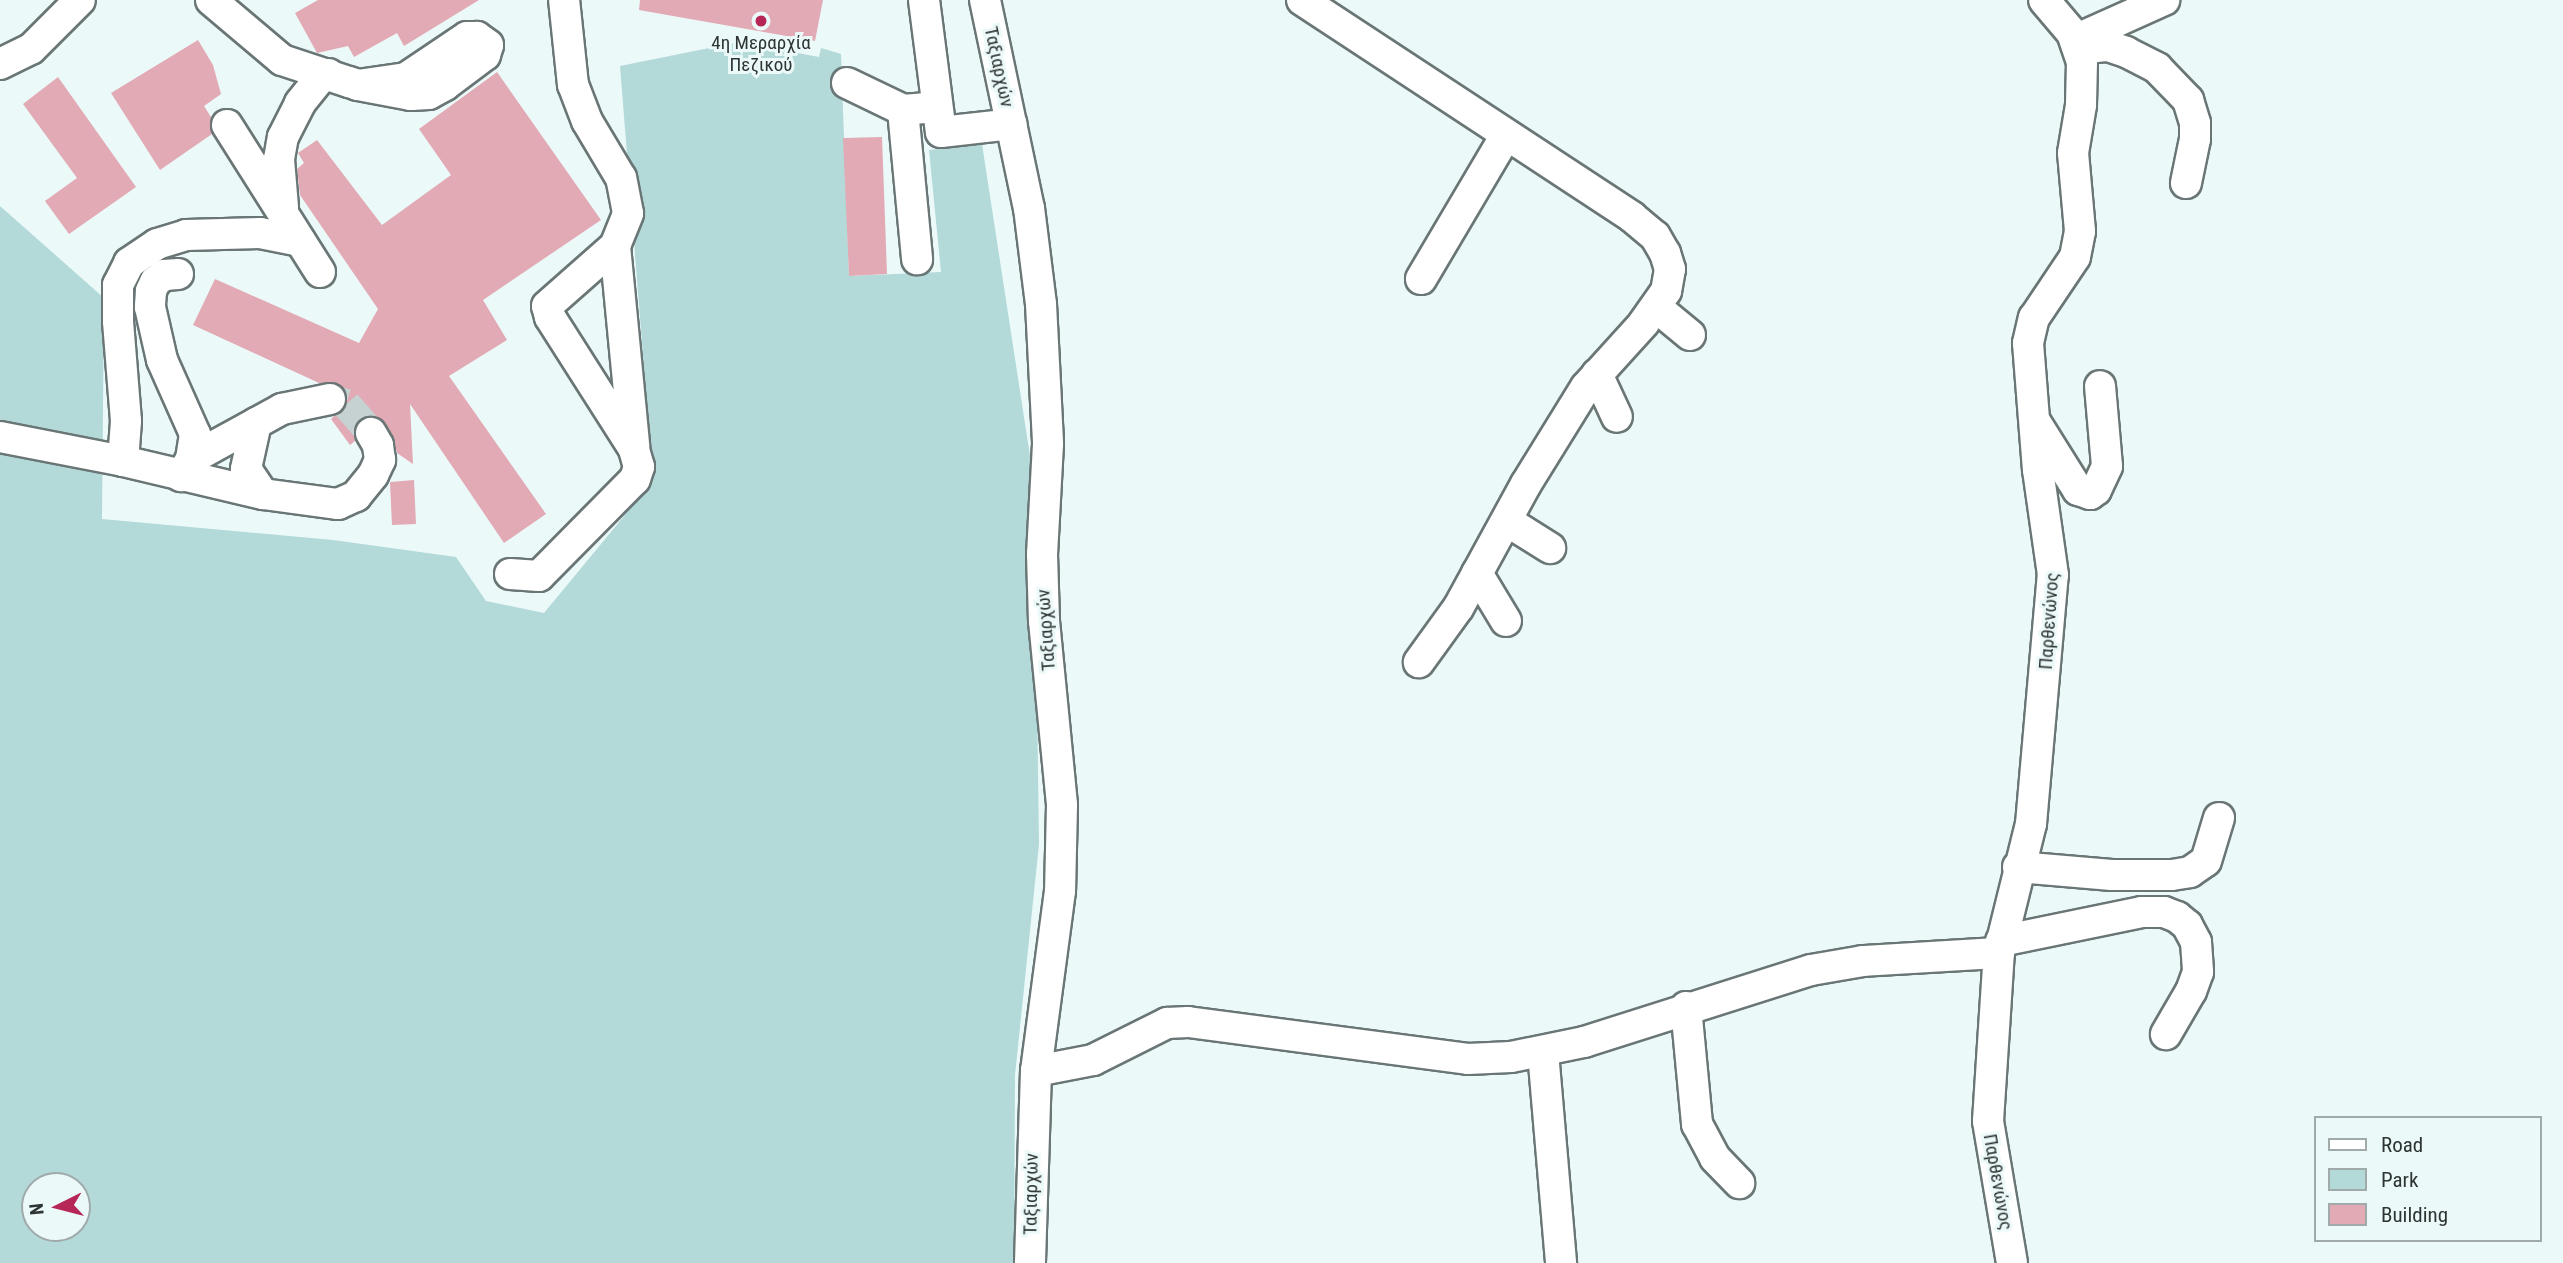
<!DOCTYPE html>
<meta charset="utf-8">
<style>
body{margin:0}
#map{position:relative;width:2563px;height:1263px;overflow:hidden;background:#ecf9f9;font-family:"Roboto Condensed",sans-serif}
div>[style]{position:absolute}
.green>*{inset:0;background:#b3d9d9}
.building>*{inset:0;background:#e1aab4}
.minor-tunnel>*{height:30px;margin-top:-15px;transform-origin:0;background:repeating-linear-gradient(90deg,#c6d1d1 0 30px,transparent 0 45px)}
.roads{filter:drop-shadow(2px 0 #6a7676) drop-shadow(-2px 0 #6a7676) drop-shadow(0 2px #6a7676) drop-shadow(0 -2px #6a7676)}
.minor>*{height:30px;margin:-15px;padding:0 15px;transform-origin:15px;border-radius:15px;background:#fff}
.dots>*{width:19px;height:19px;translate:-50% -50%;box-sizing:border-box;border:4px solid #ecf9f9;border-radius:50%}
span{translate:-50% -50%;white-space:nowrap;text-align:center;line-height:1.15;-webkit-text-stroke:6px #ecf9f9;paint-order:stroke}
.poi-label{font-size:19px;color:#2e3333}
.street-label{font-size:19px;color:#2e3333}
.legend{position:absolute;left:2314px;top:1116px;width:228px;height:126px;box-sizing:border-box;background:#ecf9f9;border:2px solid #a0aaaa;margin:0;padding:9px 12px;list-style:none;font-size:21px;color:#2e3333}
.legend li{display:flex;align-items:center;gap:14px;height:35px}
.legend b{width:35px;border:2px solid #a0aaaa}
.north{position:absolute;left:21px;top:1172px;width:70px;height:70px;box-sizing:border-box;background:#ecf9f9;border:2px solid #a0aaaa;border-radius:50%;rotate:264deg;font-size:19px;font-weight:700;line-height:28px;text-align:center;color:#2e3333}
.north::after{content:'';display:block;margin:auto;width:24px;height:32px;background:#b62758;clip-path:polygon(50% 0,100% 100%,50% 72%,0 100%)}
</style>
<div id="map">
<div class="green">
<i style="clip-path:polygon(evenodd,739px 42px,819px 57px,821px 48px,841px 54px,849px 276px,941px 272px,929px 150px,982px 144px,1034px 482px,1039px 844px,1015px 1075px,1014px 1263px,0 1263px,0 206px,104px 298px,102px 519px,333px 540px,456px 557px,486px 601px,544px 613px,653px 481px,620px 66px,739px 42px,35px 1186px,77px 1186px,77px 1228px,35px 1228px,35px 1186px)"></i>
</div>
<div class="building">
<i style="clip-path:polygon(318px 0,479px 0,404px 46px,397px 33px,354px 57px,348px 46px,317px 53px,295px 13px)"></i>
<i style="clip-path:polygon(640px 0,823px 0,815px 41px,639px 10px)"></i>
<i style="clip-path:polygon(198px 40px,213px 65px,221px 94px,204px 106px,211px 117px,212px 134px,160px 170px,111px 93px)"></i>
<i style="clip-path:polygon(497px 72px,601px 220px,483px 300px,507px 340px,449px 376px,546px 514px,504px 543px,410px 404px,413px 464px,397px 453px,393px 436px,379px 418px,362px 418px,356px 425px,355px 441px,350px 445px,331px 419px,347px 404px,343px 388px,336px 383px,319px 383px,193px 325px,215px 279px,359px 343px,378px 309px,300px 195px,297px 169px,304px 163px,298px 153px,317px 140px,382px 225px,451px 175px,419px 129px)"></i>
<i style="clip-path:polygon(58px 77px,136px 187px,69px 234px,45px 201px,77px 178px,23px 104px)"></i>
<i style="clip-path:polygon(882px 137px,887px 274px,849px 276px,843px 138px)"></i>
<i style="clip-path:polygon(414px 480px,416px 524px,392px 525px,390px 482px)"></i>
</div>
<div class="minor-tunnel">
<i style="left:330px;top:399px;width:17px;rotate:17deg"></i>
<i style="left:346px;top:404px;width:38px;rotate:49deg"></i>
</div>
<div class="roads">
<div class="minor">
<i style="left:211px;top:0;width:93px;rotate:40.2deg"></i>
<i style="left:282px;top:60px;width:71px;rotate:18.2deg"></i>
<i style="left:349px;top:82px;width:9px;rotate:18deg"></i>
<i style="left:358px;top:85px;width:54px;rotate:10.7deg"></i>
<i style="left:411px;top:95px;width:18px;rotate:-3deg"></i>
<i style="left:429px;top:94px;width:18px;rotate:-29deg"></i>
<i style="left:445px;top:85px;width:50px;rotate:-36.9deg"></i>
<i style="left:485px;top:55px;width:10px;rotate:-73deg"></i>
<i style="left:488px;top:45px;width:14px;rotate:-144deg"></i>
<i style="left:477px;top:37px;width:10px;rotate:180deg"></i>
<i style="left:467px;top:37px;width:73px;rotate:146.1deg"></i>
<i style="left:406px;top:78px;width:49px;rotate:171.7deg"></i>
<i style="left:924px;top:0;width:133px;rotate:82.7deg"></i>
<i style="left:941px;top:132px;width:71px;rotate:-6.4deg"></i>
<i style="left:985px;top:0;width:213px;rotate:78.1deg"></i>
<i style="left:1029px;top:208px;width:97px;rotate:82.9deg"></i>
<i style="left:1041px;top:304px;width:140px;rotate:87.1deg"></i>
<i style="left:1048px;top:444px;width:110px;rotate:93.1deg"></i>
<i style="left:1042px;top:554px;width:67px;rotate:88.3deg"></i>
<i style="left:1044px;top:621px;width:185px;rotate:84.4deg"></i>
<i style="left:1062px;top:805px;width:86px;rotate:91.3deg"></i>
<i style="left:1060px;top:891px;width:182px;rotate:97.6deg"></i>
<i style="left:1036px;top:1071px;width:192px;rotate:91.8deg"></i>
<i style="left:1302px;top:0;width:395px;rotate:33.3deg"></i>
<i style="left:1632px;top:217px;width:30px;rotate:40deg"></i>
<i style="left:1655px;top:236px;width:20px;rotate:60deg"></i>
<i style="left:1665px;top:253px;width:17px;rotate:73deg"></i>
<i style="left:1670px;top:269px;width:22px;rotate:100deg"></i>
<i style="left:1666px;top:291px;width:39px;rotate:125deg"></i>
<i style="left:1644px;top:323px;width:86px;rotate:132.2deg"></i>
<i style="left:1586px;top:387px;width:114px;rotate:121.7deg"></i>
<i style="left:1526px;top:484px;width:141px;rotate:118.7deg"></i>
<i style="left:1458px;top:608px;width:67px;rotate:125.8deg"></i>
<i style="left:2075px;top:40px;width:98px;rotate:-24.2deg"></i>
<i style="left:2078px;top:49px;width:30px;rotate:-6deg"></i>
<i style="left:2108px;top:46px;width:19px;rotate:18deg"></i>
<i style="left:2126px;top:52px;width:35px;rotate:27deg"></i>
<i style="left:2157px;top:68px;width:45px;rotate:45.9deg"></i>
<i style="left:2188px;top:100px;width:24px;rotate:73deg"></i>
<i style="left:2195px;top:123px;width:16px;rotate:90deg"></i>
<i style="left:2195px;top:139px;width:45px;rotate:101.6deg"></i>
<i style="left:0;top:64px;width:34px;rotate:-26deg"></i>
<i style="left:31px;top:49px;width:69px;rotate:-45deg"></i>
<i style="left:847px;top:83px;width:62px;rotate:25.7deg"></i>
<i style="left:903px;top:110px;width:21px;rotate:-5deg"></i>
<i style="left:903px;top:110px;width:150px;rotate:84.6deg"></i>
<i style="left:227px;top:125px;width:174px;rotate:57.7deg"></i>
<i style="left:283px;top:207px;width:48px;rotate:-94.8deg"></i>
<i style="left:279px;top:159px;width:22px;rotate:-80deg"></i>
<i style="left:283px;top:137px;width:38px;rotate:-63deg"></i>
<i style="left:300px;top:103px;width:35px;rotate:-51deg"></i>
<i style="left:322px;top:76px;width:7px;rotate:-16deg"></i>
<i style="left:615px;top:246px;width:200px;rotate:84.5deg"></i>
<i style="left:178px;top:274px;width:14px;rotate:176deg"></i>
<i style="left:164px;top:275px;width:11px;rotate:142deg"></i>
<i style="left:155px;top:282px;width:10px;rotate:114deg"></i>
<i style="left:151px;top:291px;width:16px;rotate:94deg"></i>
<i style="left:150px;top:307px;width:54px;rotate:77.2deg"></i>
<i style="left:162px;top:360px;width:81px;rotate:66deg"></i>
<i style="left:195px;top:434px;width:25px;rotate:99deg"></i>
<i style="left:191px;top:459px;width:20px;rotate:120deg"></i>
<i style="left:1421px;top:279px;width:167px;rotate:-59.4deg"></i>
<i style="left:1656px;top:307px;width:44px;rotate:39.5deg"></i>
<i style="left:1597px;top:374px;width:47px;rotate:65.1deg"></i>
<i style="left:256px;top:423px;width:47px;rotate:102.3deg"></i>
<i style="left:246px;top:469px;width:30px;rotate:56deg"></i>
<i style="left:2036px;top:423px;width:79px;rotate:57.9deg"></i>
<i style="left:2078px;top:490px;width:13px;rotate:18deg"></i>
<i style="left:2090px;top:494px;width:7px;rotate:-34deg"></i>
<i style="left:2096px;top:490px;width:26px;rotate:-65deg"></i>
<i style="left:2107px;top:466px;width:80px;rotate:-95deg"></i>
<i style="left:0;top:437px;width:125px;rotate:11deg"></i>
<i style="left:123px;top:461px;width:144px;rotate:13.3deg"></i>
<i style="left:263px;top:494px;width:76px;rotate:7.6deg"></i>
<i style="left:338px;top:504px;width:20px;rotate:-24deg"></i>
<i style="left:356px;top:496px;width:27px;rotate:-51deg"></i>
<i style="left:373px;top:475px;width:17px;rotate:-65deg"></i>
<i style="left:380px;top:460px;width:15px;rotate:-98deg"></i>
<i style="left:378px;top:445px;width:14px;rotate:-120deg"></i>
<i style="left:191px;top:459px;width:104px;rotate:-28.8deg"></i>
<i style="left:282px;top:409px;width:49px;rotate:-11.8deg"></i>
<i style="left:123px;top:461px;width:40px;rotate:-85.7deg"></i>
<i style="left:126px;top:421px;width:100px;rotate:-94.6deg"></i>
<i style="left:118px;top:321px;width:36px;rotate:-90deg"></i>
<i style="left:118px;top:285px;width:25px;rotate:-63deg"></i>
<i style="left:129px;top:263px;width:34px;rotate:-34deg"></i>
<i style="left:157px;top:244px;width:30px;rotate:-17deg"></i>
<i style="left:186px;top:235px;width:74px;rotate:-1.5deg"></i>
<i style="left:260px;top:233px;width:41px;rotate:11.3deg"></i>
<i style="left:1507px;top:521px;width:51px;rotate:32.1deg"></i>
<i style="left:1477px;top:573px;width:56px;rotate:58.9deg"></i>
<i style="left:510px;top:574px;width:29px;rotate:4deg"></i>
<i style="left:539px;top:576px;width:136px;rotate:-45.3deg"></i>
<i style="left:635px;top:479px;width:13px;rotate:-72deg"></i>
<i style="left:639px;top:467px;width:19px;rotate:-106deg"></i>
<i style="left:634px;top:449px;width:156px;rotate:-122.5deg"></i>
<i style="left:550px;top:317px;width:11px;rotate:-105deg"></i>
<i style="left:547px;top:306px;width:91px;rotate:-41.4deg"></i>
<i style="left:615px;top:246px;width:35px;rotate:-68deg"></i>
<i style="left:628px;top:213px;width:36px;rotate:-101deg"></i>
<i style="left:621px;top:178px;width:66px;rotate:-120.8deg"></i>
<i style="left:587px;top:121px;width:39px;rotate:-111deg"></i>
<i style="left:573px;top:85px;width:85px;rotate:-96deg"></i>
<i style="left:2018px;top:867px;width:94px;rotate:4.9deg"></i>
<i style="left:2112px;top:875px;width:60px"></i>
<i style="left:2172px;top:875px;width:18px;rotate:-9deg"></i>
<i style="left:2190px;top:872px;width:19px;rotate:-35deg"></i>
<i style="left:2206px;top:861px;width:45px;rotate:-73.2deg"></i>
<i style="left:2001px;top:941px;width:144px;rotate:-11.6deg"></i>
<i style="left:2142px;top:912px;width:22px"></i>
<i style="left:2164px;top:912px;width:14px;rotate:21deg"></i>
<i style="left:2177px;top:917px;width:13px;rotate:39deg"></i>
<i style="left:2187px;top:925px;width:19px;rotate:62deg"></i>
<i style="left:2196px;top:942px;width:30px;rotate:86deg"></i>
<i style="left:2198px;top:972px;width:20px;rotate:110deg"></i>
<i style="left:2191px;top:991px;width:50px;rotate:120.2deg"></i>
<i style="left:1686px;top:1007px;width:118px;rotate:84.6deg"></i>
<i style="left:1697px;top:1124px;width:38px;rotate:62deg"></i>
<i style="left:1715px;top:1158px;width:35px;rotate:46deg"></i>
<i style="left:1543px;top:1052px;width:212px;rotate:85.1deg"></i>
<i style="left:1036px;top:1071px;width:58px;rotate:-10.9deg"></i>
<i style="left:1093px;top:1060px;width:83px;rotate:-26.6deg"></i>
<i style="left:1167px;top:1023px;width:21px;rotate:-3deg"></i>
<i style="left:1188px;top:1022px;width:282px;rotate:7.5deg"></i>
<i style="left:1468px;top:1059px;width:43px;rotate:-2.7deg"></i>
<i style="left:1511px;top:1057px;width:75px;rotate:-11.6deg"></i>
<i style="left:1584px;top:1042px;width:238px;rotate:-17.6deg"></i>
<i style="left:1811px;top:970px;width:53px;rotate:-9.8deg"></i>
<i style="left:1863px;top:961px;width:136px;rotate:-3.4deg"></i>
<i style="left:2012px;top:1263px;width:144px;rotate:-99.6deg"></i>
<i style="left:1988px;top:1121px;width:168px;rotate:-86.3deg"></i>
<i style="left:1999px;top:953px;width:133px;rotate:-76.1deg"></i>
<i style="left:2031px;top:824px;width:250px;rotate:-85deg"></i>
<i style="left:2053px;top:575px;width:106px;rotate:-98.1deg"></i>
<i style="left:2038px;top:470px;width:127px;rotate:-94.5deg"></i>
<i style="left:2028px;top:343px;width:26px;rotate:-77deg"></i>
<i style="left:2034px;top:318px;width:73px;rotate:-56.1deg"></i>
<i style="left:2075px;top:257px;width:26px;rotate:-79deg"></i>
<i style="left:2080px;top:231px;width:78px;rotate:-95.1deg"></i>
<i style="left:2073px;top:153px;width:49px;rotate:-80.5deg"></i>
<i style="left:2081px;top:105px;width:43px;rotate:-88.7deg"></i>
<i style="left:2082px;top:62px;width:31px;rotate:-109deg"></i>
<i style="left:2072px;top:33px;width:43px;rotate:-130.3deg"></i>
</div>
</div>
<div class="dots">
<i style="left:761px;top:21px;background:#b62758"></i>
</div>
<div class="poi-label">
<span style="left:761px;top:54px">4η Μεραρχία<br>Πεζικού</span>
</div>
<div class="street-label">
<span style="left:999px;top:67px;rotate:78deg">Ταξιαρχών</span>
<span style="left:2049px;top:621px;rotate:-86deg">Παρθενώνος</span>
<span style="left:1046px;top:630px;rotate:-94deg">Ταξιαρχών</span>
<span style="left:1998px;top:1182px;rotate:80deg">Παρθενώνος</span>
<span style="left:1031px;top:1194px;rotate:-89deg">Ταξιαρχών</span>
</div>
<ul class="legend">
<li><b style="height:9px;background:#fff"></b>Road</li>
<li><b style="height:19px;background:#b3d9d9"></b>Park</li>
<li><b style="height:19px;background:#e1aab4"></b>Building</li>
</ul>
<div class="north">N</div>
</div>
